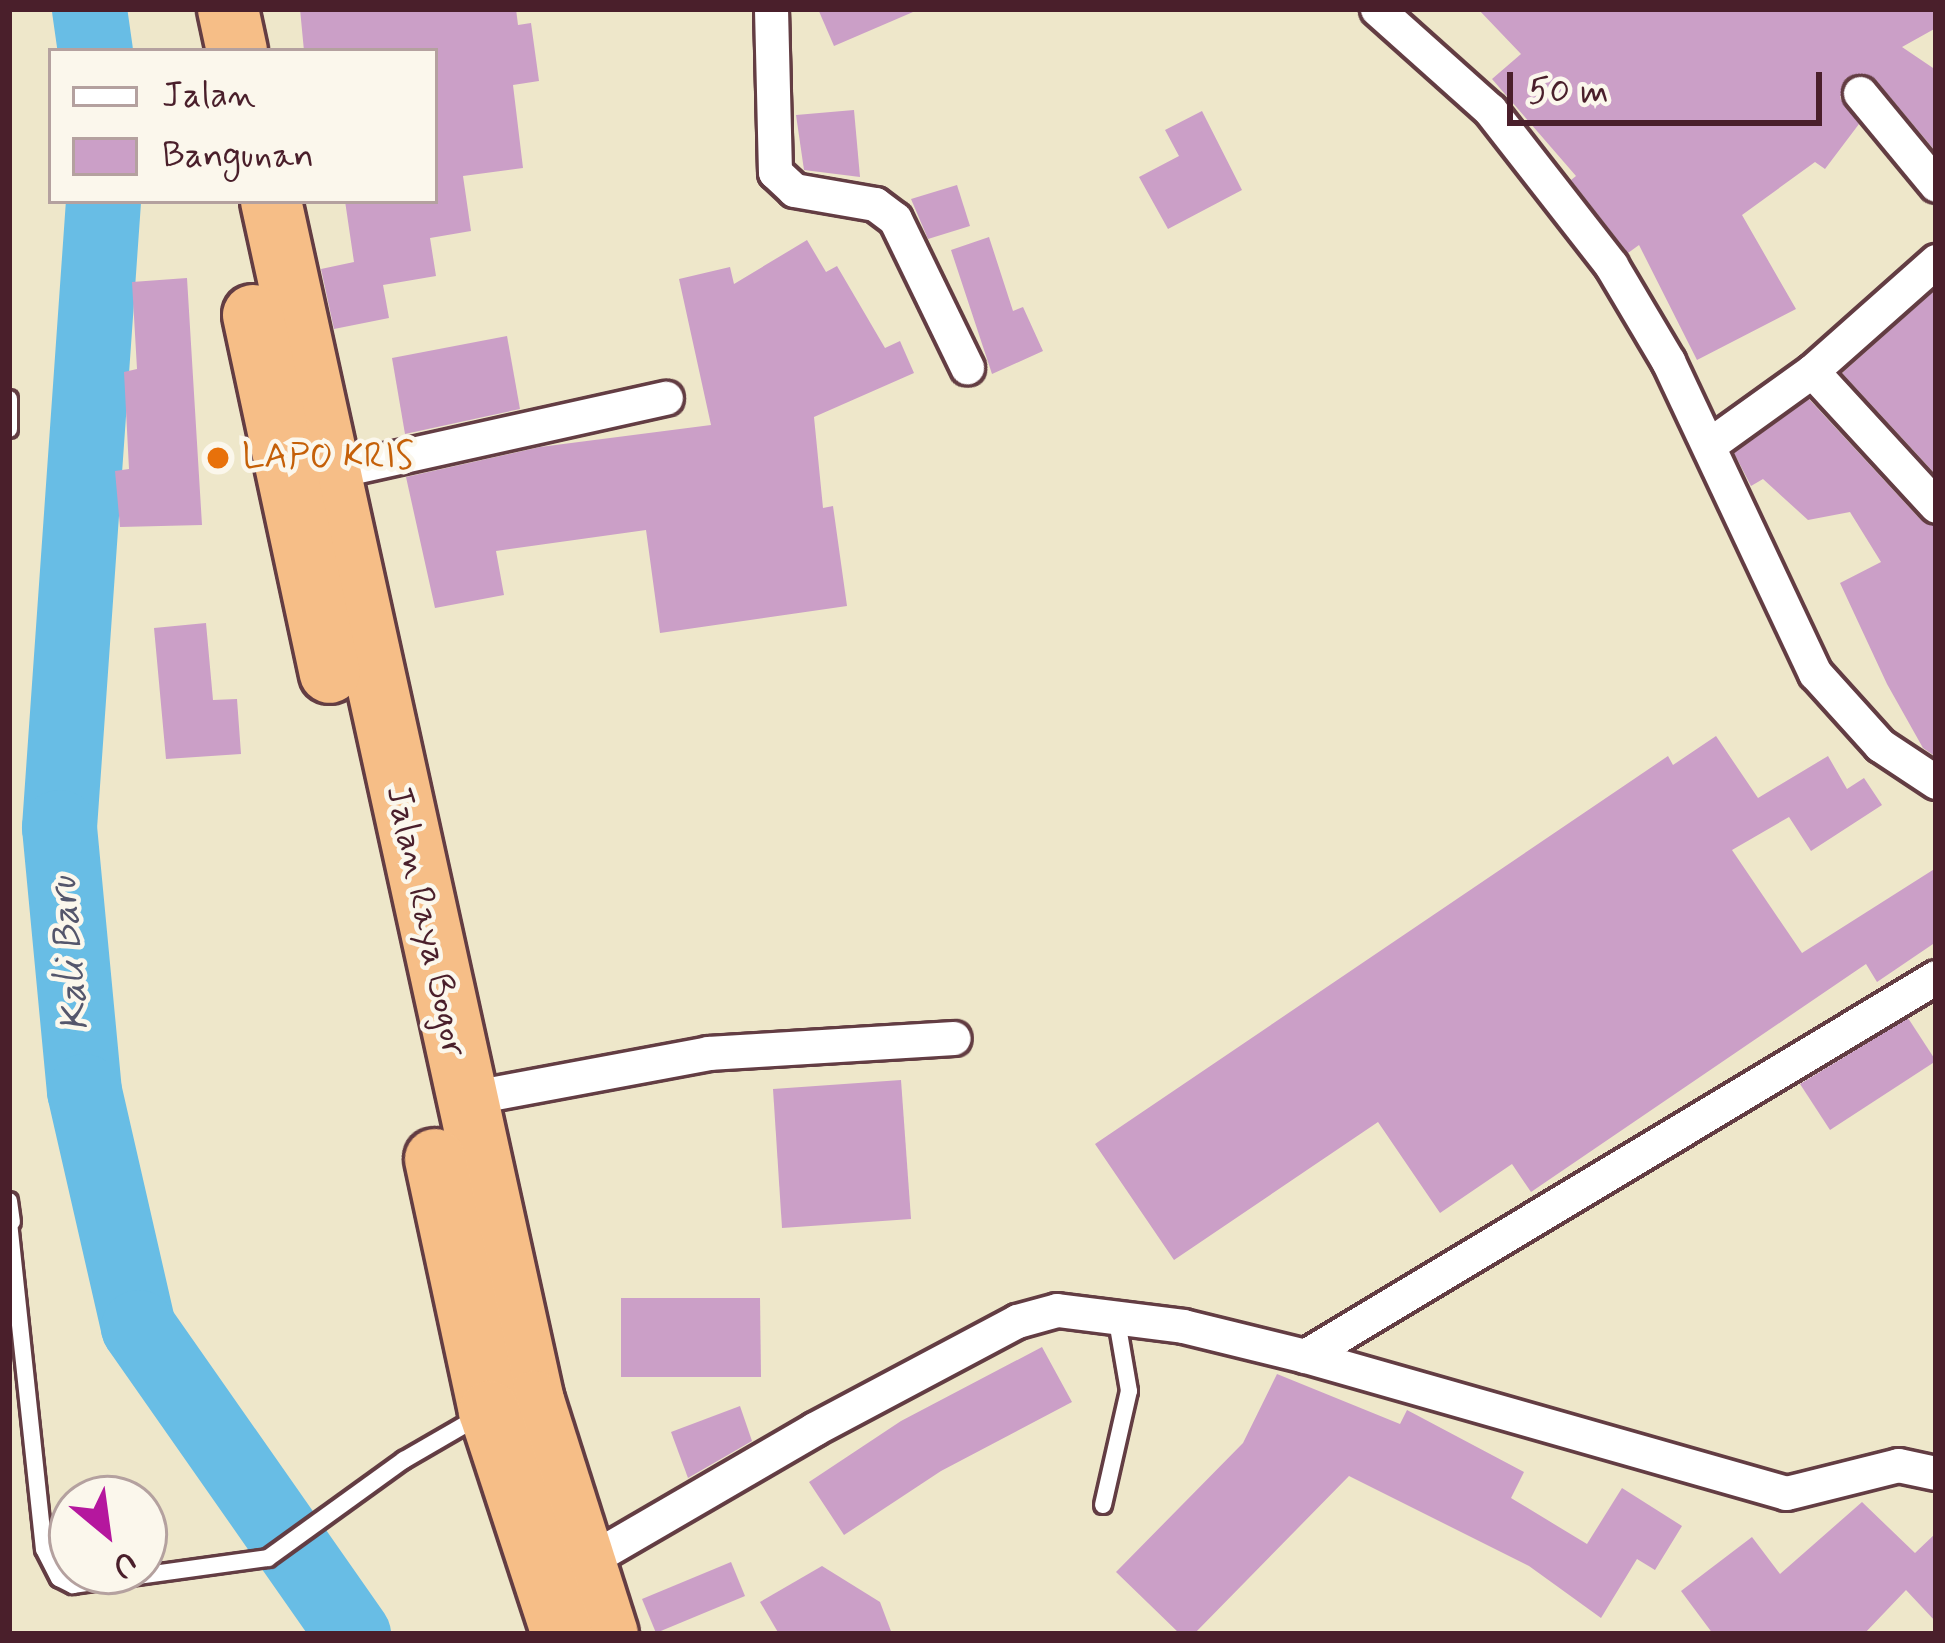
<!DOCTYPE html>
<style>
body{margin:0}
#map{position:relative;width:1945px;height:1643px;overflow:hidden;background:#eee7ca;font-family:Mynerve,sans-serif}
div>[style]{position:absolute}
.river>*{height:75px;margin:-37.5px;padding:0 37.5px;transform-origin:37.5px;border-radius:37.5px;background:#68bde5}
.building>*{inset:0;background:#cb9fc7}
.roads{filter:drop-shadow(3px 0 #633d43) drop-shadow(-3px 0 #633d43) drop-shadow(0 3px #633d43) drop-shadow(0 -3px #633d43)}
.lane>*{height:16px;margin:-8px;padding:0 8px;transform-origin:8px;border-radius:8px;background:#fff}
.street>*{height:33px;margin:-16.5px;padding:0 16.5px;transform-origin:16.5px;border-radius:16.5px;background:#fff}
.highway>*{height:60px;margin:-30px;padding:0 30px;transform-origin:30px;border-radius:30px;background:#f6be87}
.dots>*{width:33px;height:33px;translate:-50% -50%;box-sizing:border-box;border:6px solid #fbf7ec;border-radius:50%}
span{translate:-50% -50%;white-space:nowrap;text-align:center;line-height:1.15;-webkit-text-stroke:9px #fbf7ec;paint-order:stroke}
.food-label{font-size:36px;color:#c56008}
.left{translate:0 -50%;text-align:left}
.street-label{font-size:36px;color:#4a1f2b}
.water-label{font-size:39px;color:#54566c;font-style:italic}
.frame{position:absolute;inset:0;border:12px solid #4a1f2b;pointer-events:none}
.legend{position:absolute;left:48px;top:48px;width:390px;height:156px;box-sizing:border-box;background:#fbf7ec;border:3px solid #b4a19f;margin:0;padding:15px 21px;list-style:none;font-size:36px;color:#4a1f2b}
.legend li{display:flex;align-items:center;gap:24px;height:60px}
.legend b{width:60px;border:3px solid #b4a19f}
.north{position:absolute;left:48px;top:1475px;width:120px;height:120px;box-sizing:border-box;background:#fbf7ec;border:3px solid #b4a19f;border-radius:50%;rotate:151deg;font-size:33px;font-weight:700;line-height:48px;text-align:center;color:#4a1f2b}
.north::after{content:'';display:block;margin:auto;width:42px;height:54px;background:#b5179e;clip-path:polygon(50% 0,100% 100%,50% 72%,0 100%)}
.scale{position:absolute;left:1507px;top:72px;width:315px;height:54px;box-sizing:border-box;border:6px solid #4a1f2b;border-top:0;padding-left:15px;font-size:36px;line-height:42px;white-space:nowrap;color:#4a1f2b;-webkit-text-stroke:9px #fbf7ec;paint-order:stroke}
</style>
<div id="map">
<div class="river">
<i style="left:89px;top:9px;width:42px;rotate:81.9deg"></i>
<i style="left:103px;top:201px;width:628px;rotate:94.02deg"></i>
<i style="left:59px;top:827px;width:265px;rotate:84.6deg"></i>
<i style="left:84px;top:1091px;width:242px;rotate:77.1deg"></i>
<i style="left:138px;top:1327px;width:375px;rotate:55deg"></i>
</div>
<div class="building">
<i style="clip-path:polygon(300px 9px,516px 9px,518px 25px,531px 23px,539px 81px,513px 85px,523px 168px,463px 176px,471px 231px,430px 238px,436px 276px,383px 285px,389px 318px,334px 329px,321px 269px,354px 262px,345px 201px,435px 201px,435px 51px,304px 51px)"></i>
<i style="clip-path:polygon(818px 9px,920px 9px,834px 46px)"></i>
<i style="clip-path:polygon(1478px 9px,1936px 9px,1936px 28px,1902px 47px,1936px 70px,1936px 152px,1875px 79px,1846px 78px,1840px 98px,1859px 124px,1825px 169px,1815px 162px,1742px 215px,1796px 309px,1697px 360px,1639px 245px,1628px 253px,1571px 180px,1576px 176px,1492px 79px,1521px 54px)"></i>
<i style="clip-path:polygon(854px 110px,860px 177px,804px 170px,796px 115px)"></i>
<i style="clip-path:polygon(1202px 111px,1242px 190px,1168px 229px,1139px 177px,1179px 156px,1165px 130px)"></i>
<i style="clip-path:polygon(957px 185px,970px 226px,928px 239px,911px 199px)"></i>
<i style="clip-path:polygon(989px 237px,1013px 311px,1023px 307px,1043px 351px,992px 374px,951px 250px)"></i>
<i style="clip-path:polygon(807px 240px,826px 272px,837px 266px,885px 348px,900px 341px,914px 373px,814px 417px,823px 508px,833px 506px,847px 606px,660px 633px,646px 530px,496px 551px,504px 595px,435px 608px,406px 477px,540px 447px,711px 425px,679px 279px,730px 267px,734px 284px)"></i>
<i style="clip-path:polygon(187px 278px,202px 525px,120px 527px,115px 471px,129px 469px,124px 372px,137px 369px,132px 282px)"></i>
<i style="clip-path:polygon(1936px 289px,1936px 475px,1842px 373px)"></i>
<i style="clip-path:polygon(507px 336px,520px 409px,405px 434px,392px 358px)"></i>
<i style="clip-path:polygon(1809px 399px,1921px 520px,1936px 526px,1936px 757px,1923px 748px,1887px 684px,1840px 583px,1881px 562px,1850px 512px,1808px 520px,1763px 479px,1751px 486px,1734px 453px)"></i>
<i style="clip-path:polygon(206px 623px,213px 700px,237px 699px,241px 754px,166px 759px,154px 628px)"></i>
<i style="clip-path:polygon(1716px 736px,1758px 798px,1828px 756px,1847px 789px,1864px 778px,1882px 805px,1811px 851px,1789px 817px,1732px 850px,1802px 953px,1936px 868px,1936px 942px,1877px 982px,1866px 964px,1531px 1192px,1512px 1164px,1440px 1213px,1378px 1122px,1174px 1260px,1095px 1144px,1668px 756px,1673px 765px)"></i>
<i style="clip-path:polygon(1908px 1018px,1936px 1061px,1830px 1130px,1800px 1084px)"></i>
<i style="clip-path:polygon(901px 1080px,911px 1219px,782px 1228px,773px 1089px)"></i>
<i style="clip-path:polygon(621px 1298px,760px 1298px,761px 1377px,621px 1377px)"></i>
<i style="clip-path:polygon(1042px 1347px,1072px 1402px,941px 1471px,844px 1535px,809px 1482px,901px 1421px)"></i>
<i style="clip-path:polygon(1277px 1374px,1400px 1424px,1407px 1410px,1524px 1472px,1511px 1498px,1587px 1544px,1622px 1488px,1682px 1526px,1655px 1570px,1637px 1559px,1601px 1618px,1529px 1566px,1349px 1476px,1194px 1634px,1180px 1634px,1116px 1572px,1243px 1443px)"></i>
<i style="clip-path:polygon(740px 1406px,752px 1441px,688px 1478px,671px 1432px)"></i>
<i style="clip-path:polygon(1862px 1502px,1915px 1553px,1936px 1533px,1936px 1622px,1906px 1590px,1864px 1634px,1713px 1634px,1681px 1591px,1752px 1537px,1780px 1574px)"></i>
<i style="clip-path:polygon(731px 1562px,745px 1596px,656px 1633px,642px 1599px)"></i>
<i style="clip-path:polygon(822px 1566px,880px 1602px,892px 1634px,779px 1634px,760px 1602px)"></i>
</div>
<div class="roads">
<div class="lane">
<i style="left:9px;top:399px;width:30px;rotate:90deg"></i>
<i style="left:9px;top:1201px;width:21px;rotate:82deg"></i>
<i style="left:9px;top:1222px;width:329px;rotate:83.9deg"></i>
<i style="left:44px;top:1549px;width:33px;rotate:63deg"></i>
<i style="left:59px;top:1578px;width:16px;rotate:27deg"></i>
<i style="left:73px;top:1585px;width:197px;rotate:-7.9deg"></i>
<i style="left:268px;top:1558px;width:168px;rotate:-35.8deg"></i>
<i style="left:404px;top:1460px;width:88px;rotate:-30.1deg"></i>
<i style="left:1103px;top:1505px;width:117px;rotate:-77.2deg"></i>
<i style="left:1129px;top:1391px;width:77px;rotate:-99.7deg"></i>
</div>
<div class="street">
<i style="left:771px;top:9px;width:163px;rotate:88.6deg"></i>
<i style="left:775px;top:172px;width:26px;rotate:43deg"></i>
<i style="left:794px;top:190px;width:82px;rotate:9.8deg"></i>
<i style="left:875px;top:204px;width:25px;rotate:37deg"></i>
<i style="left:895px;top:219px;width:165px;rotate:64.1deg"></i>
<i style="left:1377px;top:9px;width:152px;rotate:41.8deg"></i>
<i style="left:1490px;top:110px;width:197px;rotate:52deg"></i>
<i style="left:1611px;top:265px;width:112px;rotate:59.3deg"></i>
<i style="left:1668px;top:361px;width:345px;rotate:64.8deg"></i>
<i style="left:1815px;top:673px;width:97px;rotate:47.9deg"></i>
<i style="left:1880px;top:745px;width:67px;rotate:33.5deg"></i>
<i style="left:1860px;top:93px;width:119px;rotate:50.4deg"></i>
<i style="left:1812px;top:371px;width:183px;rotate:47.4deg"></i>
<i style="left:1709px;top:445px;width:127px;rotate:-35.7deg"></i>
<i style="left:1812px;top:371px;width:166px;rotate:-41.6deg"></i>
<i style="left:331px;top:472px;width:343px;rotate:-12.5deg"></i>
<i style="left:463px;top:1099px;width:249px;rotate:-10.6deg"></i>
<i style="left:708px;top:1053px;width:246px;rotate:-3.5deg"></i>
<i style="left:1305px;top:1356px;width:736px;rotate:-30.99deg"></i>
<i style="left:584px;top:1563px;width:266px;rotate:-30.2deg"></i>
<i style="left:814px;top:1429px;width:230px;rotate:-28deg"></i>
<i style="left:1017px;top:1321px;width:41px;rotate:-15.4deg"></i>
<i style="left:1057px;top:1310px;width:127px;rotate:7.2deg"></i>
<i style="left:1183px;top:1326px;width:126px;rotate:13.8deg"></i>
<i style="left:1305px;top:1356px;width:500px;rotate:15.9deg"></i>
<i style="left:1786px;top:1493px;width:115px;rotate:-14deg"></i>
<i style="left:1898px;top:1465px;width:39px;rotate:12deg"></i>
</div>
<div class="highway">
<i style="left:228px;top:9px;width:43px;rotate:77.9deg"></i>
<i style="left:271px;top:201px;width:1228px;rotate:77.64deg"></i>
<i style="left:534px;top:1401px;width:244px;rotate:72.4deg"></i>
<i style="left:253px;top:315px;width:366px;rotate:77.9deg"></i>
<i style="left:435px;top:1159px;width:258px;rotate:77.9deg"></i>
<i style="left:489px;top:1411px;width:235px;rotate:71.9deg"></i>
</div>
</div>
<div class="dots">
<i style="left:218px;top:458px;background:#e8710a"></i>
</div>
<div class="food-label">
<span class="left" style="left:242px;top:458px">LAPO KRIS</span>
</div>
<div class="street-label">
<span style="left:425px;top:921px;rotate:78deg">Jalan Raya Bogor</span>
</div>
<div class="water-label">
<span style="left:71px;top:954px;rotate:-95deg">Kali Baru</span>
</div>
<div class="frame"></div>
<ul class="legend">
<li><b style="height:15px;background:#fff"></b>Jalan</li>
<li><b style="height:33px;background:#cb9fc7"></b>Bangunan</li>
</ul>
<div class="north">U</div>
<div class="scale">50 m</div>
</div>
